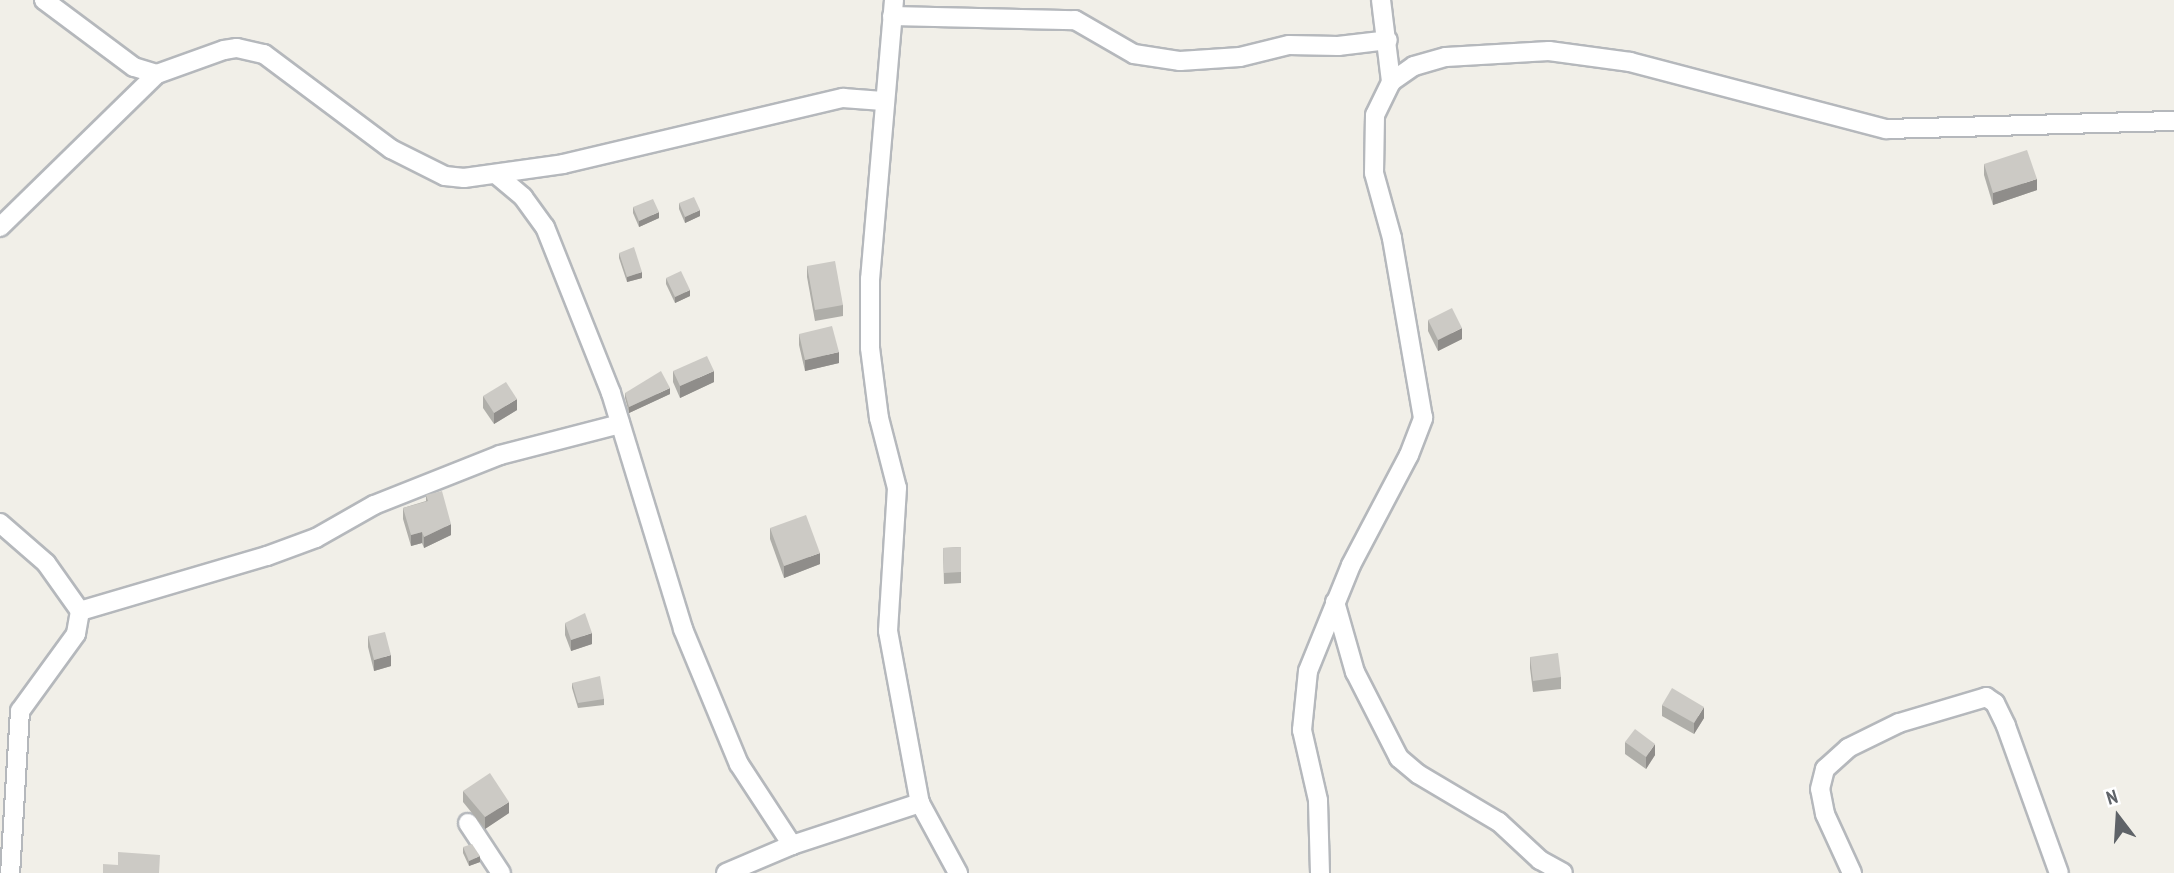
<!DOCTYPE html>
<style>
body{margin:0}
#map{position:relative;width:2174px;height:873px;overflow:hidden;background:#f1efe8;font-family:"PT Sans Narrow",sans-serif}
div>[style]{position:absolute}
.roads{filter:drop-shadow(2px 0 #b5b8bc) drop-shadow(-2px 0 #b5b8bc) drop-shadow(0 2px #b5b8bc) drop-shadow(0 -2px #b5b8bc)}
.minor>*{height:18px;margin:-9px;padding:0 9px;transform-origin:9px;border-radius:9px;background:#fff}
.wall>*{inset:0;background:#afaea9}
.shaded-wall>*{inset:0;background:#8f8d8a}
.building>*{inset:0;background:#cccac5}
span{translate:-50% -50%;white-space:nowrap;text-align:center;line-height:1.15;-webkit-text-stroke:5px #fff;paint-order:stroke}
.north{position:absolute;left:2083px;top:782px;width:70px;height:70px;-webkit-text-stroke:5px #fff;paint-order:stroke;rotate:343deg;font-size:19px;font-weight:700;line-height:28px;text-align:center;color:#5f6368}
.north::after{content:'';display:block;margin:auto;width:24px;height:32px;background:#5f6368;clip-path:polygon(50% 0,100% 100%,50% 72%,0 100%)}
</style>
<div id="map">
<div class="roads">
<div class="minor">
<i style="left:44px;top:0;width:112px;rotate:36.7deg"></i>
<i style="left:134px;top:67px;width:24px;rotate:17deg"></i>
<i style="left:157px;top:74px;width:71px;rotate:-19.7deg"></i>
<i style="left:224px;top:50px;width:13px;rotate:-9deg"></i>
<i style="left:237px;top:48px;width:28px;rotate:13deg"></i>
<i style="left:264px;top:54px;width:159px;rotate:36.8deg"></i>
<i style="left:391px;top:149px;width:60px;rotate:26.6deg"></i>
<i style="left:445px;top:176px;width:19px;rotate:6deg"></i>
<i style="left:464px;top:178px;width:100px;rotate:-8deg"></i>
<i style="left:563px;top:164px;width:288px;rotate:-13.3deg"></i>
<i style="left:843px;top:98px;width:40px;rotate:4.3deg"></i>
<i style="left:894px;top:0;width:280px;rotate:94.9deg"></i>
<i style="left:870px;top:279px;width:69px;rotate:90deg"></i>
<i style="left:870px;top:348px;width:71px;rotate:82.7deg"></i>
<i style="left:879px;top:418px;width:72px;rotate:75.6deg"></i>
<i style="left:897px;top:488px;width:143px;rotate:93.6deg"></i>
<i style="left:888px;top:631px;width:175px;rotate:79.5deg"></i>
<i style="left:920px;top:803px;width:80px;rotate:61.5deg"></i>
<i style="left:1381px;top:0;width:83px;rotate:83deg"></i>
<i style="left:892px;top:16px;width:183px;rotate:1.3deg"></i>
<i style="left:1075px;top:20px;width:68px;rotate:30deg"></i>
<i style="left:1134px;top:54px;width:47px;rotate:8.7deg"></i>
<i style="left:1180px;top:61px;width:60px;rotate:-3.8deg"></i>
<i style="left:1240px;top:57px;width:50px;rotate:-13.8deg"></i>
<i style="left:1289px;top:45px;width:49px;rotate:1.2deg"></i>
<i style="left:1338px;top:46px;width:50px;rotate:-6.8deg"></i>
<i style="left:497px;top:175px;width:34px;rotate:40deg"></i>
<i style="left:523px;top:197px;width:37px;rotate:54deg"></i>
<i style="left:545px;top:227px;width:179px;rotate:68.3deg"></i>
<i style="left:611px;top:393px;width:247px;rotate:73deg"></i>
<i style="left:683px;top:629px;width:146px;rotate:67.5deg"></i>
<i style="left:739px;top:764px;width:97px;rotate:56.8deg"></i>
<i style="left:0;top:227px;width:219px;rotate:-44.3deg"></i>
<i style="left:0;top:523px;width:61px;rotate:41deg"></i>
<i style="left:46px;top:563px;width:59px;rotate:54.7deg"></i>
<i style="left:80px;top:611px;width:23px;rotate:100deg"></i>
<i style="left:76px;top:634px;width:95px;rotate:126deg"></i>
<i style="left:20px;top:711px;width:162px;rotate:93.5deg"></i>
<i style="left:1335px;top:602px;width:73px;rotate:74.1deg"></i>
<i style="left:1355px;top:672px;width:97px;rotate:62.9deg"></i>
<i style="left:1399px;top:758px;width:25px;rotate:40deg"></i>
<i style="left:1418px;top:774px;width:94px;rotate:30.7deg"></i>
<i style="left:1499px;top:822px;width:56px;rotate:42.8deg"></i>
<i style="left:1540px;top:860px;width:26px;rotate:29deg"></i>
<i style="left:80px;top:611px;width:195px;rotate:-16.4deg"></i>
<i style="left:267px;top:556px;width:52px;rotate:-20.2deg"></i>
<i style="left:316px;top:538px;width:67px;rotate:-29.6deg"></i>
<i style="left:374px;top:505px;width:136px;rotate:-21.6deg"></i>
<i style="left:500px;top:455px;width:124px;rotate:-14.5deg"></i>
<i style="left:468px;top:823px;width:60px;rotate:56.6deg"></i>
<i style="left:726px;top:873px;width:72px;rotate:-23deg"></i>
<i style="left:792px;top:845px;width:135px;rotate:-18.2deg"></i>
<i style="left:1320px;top:873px;width:73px;rotate:-91.6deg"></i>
<i style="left:1318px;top:800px;width:72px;rotate:-102.9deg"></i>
<i style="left:1302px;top:730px;width:59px;rotate:-84.2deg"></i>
<i style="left:1308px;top:671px;width:114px;rotate:-67.9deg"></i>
<i style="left:1351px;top:565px;width:124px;rotate:-62.2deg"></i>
<i style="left:1409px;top:455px;width:40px;rotate:-69deg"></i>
<i style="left:1423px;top:418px;width:183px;rotate:-99.8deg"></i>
<i style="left:1392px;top:238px;width:67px;rotate:-105.5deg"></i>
<i style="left:1374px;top:173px;width:58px;rotate:-89deg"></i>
<i style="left:1375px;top:115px;width:37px;rotate:-64deg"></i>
<i style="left:1391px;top:82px;width:28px;rotate:-35deg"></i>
<i style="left:1414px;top:66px;width:33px;rotate:-16deg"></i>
<i style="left:1446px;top:57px;width:103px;rotate:-3.3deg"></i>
<i style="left:1549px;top:51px;width:82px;rotate:7.7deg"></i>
<i style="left:1630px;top:62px;width:265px;rotate:14.7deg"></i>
<i style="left:1886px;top:129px;width:288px;rotate:-1.6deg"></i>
<i style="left:1852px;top:873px;width:65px;rotate:-114.6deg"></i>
<i style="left:1825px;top:814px;width:25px;rotate:-101deg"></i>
<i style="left:1820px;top:789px;width:21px;rotate:-76deg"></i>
<i style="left:1825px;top:769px;width:31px;rotate:-42deg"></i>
<i style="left:1848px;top:748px;width:57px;rotate:-26.1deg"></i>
<i style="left:1899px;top:723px;width:91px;rotate:-16.6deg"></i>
<i style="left:1986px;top:697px;width:11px;rotate:34deg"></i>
<i style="left:1995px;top:703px;width:25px;rotate:64deg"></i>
<i style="left:2006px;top:726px;width:156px;rotate:70.2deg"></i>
</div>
</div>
<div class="wall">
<i style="clip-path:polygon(1984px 164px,2037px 190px,1993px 205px,1984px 175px)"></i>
<i style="clip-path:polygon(679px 203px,700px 216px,685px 223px,679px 209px)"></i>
<i style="clip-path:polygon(633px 207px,659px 218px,639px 227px,633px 213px)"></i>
<i style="clip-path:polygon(619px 253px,642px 278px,627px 282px,619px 258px)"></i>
<i style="clip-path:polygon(807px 266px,843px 305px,843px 316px,815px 321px,807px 277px)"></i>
<i style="clip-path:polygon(666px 278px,690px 296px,675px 303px,666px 284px)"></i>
<i style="clip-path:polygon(1428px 320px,1462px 339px,1438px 351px,1428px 331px)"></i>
<i style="clip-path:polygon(799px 334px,839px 363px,805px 371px,799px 345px)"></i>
<i style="clip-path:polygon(673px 371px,714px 382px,680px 398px,673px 382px)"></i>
<i style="clip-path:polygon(625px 393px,670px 394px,629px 413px,625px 398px)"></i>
<i style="clip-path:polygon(483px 396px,517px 410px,494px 424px,483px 408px)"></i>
<i style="clip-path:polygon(426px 495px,451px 535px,424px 548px,422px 543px,411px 546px,403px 519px,403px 508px,426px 501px)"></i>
<i style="clip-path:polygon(770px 528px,820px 564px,784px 578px,770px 539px)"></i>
<i style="clip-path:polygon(961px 547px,961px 583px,944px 584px,943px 548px)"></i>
<i style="clip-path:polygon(565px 623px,592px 644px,571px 651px,565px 635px)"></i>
<i style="clip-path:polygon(368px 636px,391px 666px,374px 671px,368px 647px)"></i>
<i style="clip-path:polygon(1530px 657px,1561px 677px,1561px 689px,1533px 692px,1530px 668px)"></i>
<i style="clip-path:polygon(572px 683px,604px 699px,604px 705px,578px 708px,572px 688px)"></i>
<i style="clip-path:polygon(1662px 705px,1704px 718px,1694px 734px,1662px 716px)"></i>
<i style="clip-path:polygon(1625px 742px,1655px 755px,1646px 769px,1625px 754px)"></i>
<i style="clip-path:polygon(463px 791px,509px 813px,485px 829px,463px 802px)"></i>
<i style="clip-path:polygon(463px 847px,480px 862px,469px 866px,463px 853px)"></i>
</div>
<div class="shaded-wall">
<i style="clip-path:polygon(2037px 179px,2037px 190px,1993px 205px,1993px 193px)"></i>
<i style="clip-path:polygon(700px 210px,700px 216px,685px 223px,685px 217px)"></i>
<i style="clip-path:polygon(659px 212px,659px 218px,639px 227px,639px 221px)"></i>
<i style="clip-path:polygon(642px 272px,642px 278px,627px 282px,627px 277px)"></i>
<i style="clip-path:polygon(690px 290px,690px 296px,675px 303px,675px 297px)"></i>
<i style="clip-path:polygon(1462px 328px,1462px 339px,1438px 351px,1438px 340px)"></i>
<i style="clip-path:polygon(839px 352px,839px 363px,805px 371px,805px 360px)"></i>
<i style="clip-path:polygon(714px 371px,714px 382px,680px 398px,680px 386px)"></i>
<i style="clip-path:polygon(670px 388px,670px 394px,629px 413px,629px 407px)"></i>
<i style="clip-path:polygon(517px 399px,517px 410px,494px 424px,494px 413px)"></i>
<i style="clip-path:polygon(451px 524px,451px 535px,424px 548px,424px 537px)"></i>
<i style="clip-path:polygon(422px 532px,422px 543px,411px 546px,411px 535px)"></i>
<i style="clip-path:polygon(820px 553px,820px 564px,784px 578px,784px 566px)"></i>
<i style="clip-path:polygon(592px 633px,592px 644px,571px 651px,571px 640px)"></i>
<i style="clip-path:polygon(391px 655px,391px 666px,374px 671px,374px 660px)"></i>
<i style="clip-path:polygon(1704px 707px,1704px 718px,1694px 734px,1694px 723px)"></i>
<i style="clip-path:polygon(1655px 744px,1655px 755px,1646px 769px,1646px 757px)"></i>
<i style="clip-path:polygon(509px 802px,509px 813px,485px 829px,485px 817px)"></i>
<i style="clip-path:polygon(480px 856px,480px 862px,469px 866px,469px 861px)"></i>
</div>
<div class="building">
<i style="clip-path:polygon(2027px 150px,2037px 179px,1993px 193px,1984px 164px)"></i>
<i style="clip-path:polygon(694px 197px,700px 210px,685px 217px,679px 203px)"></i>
<i style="clip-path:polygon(653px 199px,659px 212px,639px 221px,633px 207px)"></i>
<i style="clip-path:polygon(634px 247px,642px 272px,627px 277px,619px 253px)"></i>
<i style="clip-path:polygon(835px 261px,843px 305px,815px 310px,807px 266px)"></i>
<i style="clip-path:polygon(681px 271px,690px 290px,675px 297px,666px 278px)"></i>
<i style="clip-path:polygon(1452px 308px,1462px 328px,1438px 340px,1428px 320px)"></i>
<i style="clip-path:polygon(832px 326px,839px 352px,805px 360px,799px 334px)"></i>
<i style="clip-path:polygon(707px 356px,714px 371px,680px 386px,673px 371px)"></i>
<i style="clip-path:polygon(661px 371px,670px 388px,629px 407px,625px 393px)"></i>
<i style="clip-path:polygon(506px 382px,517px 399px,494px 413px,483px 396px)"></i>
<i style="clip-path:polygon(442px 491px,451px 524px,424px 537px,422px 532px,411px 535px,403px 508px,428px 501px,426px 495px)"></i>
<i style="clip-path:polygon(806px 515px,820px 553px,784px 566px,770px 528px)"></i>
<i style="clip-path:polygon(961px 547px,961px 572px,944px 573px,943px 548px)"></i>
<i style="clip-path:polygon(585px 613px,592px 633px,571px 640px,565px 623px)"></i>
<i style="clip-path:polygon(385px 632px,391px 655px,374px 660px,368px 636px)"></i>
<i style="clip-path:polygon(1558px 653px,1561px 677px,1533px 681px,1530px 657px)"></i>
<i style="clip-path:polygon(600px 676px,604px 699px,578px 703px,572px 683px)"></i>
<i style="clip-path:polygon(1672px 688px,1704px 707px,1694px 723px,1662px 705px)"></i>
<i style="clip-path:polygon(1635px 729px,1655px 744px,1646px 757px,1625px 742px)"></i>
<i style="clip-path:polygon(490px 773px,509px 802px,485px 817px,463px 791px)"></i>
<i style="clip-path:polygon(472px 844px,480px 856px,469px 861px,463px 847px)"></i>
<i style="clip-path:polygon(118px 852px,160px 855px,159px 873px,103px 873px,103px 864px,118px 865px)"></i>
</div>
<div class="north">N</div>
</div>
